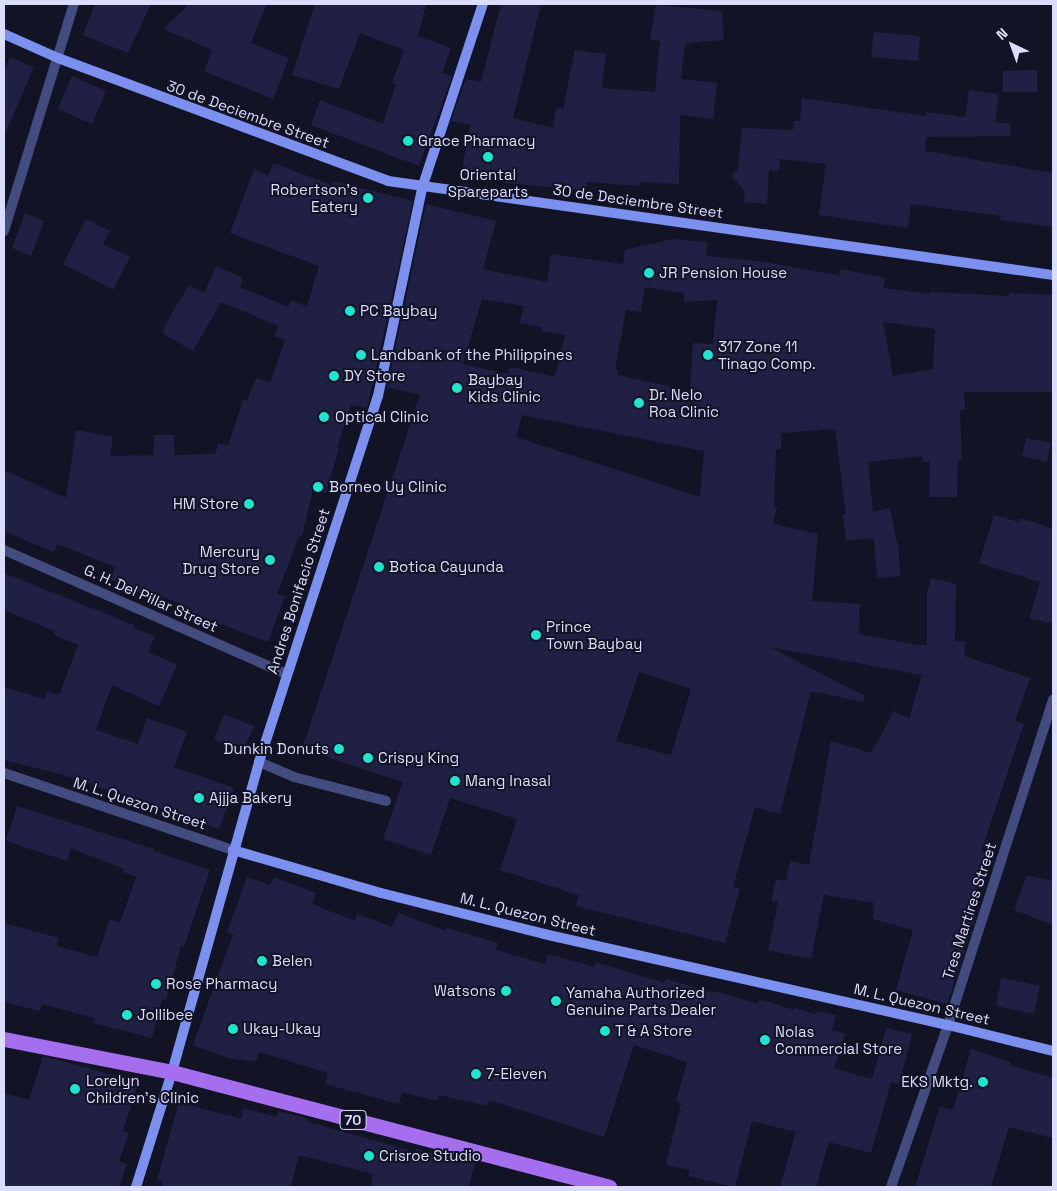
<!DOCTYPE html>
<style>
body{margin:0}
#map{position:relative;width:1057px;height:1191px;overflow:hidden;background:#121325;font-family:"Space Grotesk",sans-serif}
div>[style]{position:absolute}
.building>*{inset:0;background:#202044}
.lane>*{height:10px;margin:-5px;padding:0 5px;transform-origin:5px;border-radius:5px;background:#424c7e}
.street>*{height:10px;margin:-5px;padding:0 5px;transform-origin:5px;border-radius:5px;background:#424c7e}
.secondary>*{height:10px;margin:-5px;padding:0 5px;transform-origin:5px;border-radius:5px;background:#7c90f0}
.primary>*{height:15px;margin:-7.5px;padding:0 7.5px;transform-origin:7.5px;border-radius:7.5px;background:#a46eee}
.dots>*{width:14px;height:14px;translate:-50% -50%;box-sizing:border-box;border:2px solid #121325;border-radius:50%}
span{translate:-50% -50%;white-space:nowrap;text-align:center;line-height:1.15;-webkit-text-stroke:4px #121325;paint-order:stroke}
.shield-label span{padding:1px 4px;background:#121325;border:1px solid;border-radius:4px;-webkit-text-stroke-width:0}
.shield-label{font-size:14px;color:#daddfb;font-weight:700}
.street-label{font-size:15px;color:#daddfb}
.poi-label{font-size:15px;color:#daddfb}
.left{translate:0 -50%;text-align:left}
.right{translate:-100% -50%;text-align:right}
.frame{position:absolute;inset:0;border:5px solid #daddfb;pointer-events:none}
.north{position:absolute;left:987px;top:20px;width:50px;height:50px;-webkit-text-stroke:4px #121325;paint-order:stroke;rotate:318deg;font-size:14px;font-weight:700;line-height:20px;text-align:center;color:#daddfb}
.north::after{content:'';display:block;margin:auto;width:18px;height:22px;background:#daddfb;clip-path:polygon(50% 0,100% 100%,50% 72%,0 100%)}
</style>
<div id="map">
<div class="building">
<i style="clip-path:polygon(95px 4px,151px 4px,128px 53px,83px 35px)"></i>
<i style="clip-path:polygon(189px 4px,267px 4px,251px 43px,289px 58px,273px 99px,204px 71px,212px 50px,163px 29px)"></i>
<i style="clip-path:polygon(315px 4px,426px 4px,418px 36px,451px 48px,442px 73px,452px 76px,419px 166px,311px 125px,320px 100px,383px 124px,396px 84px,392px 83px,404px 50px,360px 33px,339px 89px,292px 75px)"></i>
<i style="clip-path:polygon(501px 4px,541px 4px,513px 118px,553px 128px,556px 108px,563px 109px,575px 50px,606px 54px,602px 88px,655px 92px,660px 41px,650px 40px,656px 5px,722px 11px,724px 40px,685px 43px,681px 79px,717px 83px,713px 119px,680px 115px,679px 184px,639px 182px,639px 186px,587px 182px,586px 191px,507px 183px,461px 175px,470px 125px,451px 121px,466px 79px,481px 82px)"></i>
<i style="clip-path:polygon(874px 32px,920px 36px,918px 61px,871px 57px)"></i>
<i style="clip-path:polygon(10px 57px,34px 67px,4px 136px,4px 71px)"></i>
<i style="clip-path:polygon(1037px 70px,1037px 92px,1003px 92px,1003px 71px)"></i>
<i style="clip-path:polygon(72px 76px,106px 91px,92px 124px,58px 109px)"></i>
<i style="clip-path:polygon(969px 90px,999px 94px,995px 122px,1011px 124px,1010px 136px,926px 137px,925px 151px,1053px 173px,1053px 227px,1000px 220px,1001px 216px,911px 204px,908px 228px,819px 215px,826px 164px,780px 159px,779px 171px,769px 170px,767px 204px,744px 202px,745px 191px,731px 176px,738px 169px,742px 128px,793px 130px,794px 121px,800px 121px,802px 98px,925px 116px,926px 112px,965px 117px)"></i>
<i style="clip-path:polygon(273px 163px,332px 185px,333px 181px,413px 201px,367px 408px,351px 405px,337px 447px,339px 448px,326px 493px,313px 490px,302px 537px,299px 536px,277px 594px,285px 596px,268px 642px,184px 610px,186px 606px,148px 591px,146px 596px,110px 579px,115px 567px,57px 544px,54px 552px,4px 531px,4px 470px,66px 498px,76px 430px,113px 437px,110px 456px,154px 455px,154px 435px,174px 435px,174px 455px,216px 454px,218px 443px,228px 446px,243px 400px,247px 401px,256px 378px,270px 383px,285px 340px,274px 336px,278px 326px,221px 302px,193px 351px,162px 333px,170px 316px,189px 285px,204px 293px,216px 266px,243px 278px,240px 287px,288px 307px,292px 300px,307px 307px,319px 266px,230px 233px,254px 169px,268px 175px)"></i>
<i style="clip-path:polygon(evenodd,426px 204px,496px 221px,483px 269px,547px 282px,551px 254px,623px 264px,625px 250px,673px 239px,707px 242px,706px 256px,757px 261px,839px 275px,840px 269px,885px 278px,883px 288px,930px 294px,930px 292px,1009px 296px,1009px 293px,1053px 295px,1053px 392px,964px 392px,965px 410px,960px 410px,962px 460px,958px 460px,957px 497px,929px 497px,930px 462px,923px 462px,922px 456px,868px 462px,873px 512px,890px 508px,899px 552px,900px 576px,877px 578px,874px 538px,846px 541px,843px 515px,846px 514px,835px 429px,781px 433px,781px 449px,776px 449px,774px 506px,777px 507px,773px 524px,818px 534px,812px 601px,860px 604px,859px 634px,918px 645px,927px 645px,927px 594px,931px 578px,956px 584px,955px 641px,966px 642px,964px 656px,1030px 678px,1015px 721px,1024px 724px,981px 852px,988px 854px,970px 920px,974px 921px,947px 1004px,896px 990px,913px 930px,873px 919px,874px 903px,824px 895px,811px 959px,768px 950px,778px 902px,771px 901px,776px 879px,786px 881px,790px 861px,809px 865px,831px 741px,871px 753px,894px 711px,909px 719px,922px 675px,770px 647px,865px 696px,863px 702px,811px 691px,780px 814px,755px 807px,733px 887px,740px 888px,725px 943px,576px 906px,579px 895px,500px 870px,517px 819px,450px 798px,431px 855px,383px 839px,403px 782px,302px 749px,420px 395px,387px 387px,426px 204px,645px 287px,684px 293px,684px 302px,717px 300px,713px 344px,693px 343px,690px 391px,617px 375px,618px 370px,615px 370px,626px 310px,641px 312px,645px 287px,426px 204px,482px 299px,524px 306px,520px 323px,541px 327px,541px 331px,565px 335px,555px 377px,510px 367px,508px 374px,463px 364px,482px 299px,426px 204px,883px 322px,935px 329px,933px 369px,893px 376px,883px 322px,426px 204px,522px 415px,704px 451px,700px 497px,516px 437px,522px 415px,426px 204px,639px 672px,691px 689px,671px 755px,616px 741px,639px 672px)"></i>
<i style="clip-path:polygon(25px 213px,44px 221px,31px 256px,12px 248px)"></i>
<i style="clip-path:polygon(86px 219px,110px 231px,103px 244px,130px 257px,113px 290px,63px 264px)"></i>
<i style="clip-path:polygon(1026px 438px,1051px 443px,1047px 462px,1022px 456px)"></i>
<i style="clip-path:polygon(994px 515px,1019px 522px,1021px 518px,1053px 529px,1053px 624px,1029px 618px,1040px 582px,979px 563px)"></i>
<i style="clip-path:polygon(4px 573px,134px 625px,133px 628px,155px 636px,148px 652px,177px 665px,159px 706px,112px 685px,96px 730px,138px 744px,147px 718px,187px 732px,174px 767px,234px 788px,219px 829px,64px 775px,4px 760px,4px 687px,44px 699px,47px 691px,59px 695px,78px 645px,53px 634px,55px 631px,4px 610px)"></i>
<i style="clip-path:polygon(224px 714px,254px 726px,243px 751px,214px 740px)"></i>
<i style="clip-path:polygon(17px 806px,154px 849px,154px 851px,210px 870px,184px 947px,181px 946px,166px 1000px,162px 999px,152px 1038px,94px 1023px,95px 1018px,42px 1004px,40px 1011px,4px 1002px,4px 923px,59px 938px,57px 946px,97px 957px,110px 919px,120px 923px,136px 877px,123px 872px,124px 869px,71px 848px,67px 861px,6px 841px)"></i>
<i style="clip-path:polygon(1027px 875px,1053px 881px,1053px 925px,1014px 910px)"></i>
<i style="clip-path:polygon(247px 877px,270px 885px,274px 877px,316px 893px,312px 904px,355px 921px,357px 914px,392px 927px,398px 913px,446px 931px,447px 928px,498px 943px,496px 950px,545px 964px,548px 954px,594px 967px,596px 962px,664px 983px,666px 979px,714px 993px,715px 991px,758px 1004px,759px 999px,794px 1010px,795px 1008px,816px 1014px,817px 1011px,836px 1015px,832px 1030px,845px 1034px,834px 1068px,872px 1079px,886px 1028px,912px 1034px,899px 1084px,891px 1082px,871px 1153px,829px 1142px,816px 1187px,780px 1187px,796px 1132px,752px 1121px,735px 1187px,688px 1176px,690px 1170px,666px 1165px,681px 1103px,676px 1102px,687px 1062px,634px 1045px,604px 1137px,489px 1100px,487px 1106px,439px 1095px,437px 1101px,402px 1092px,399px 1104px,325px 1084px,328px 1073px,259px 1052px,256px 1061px,231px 1059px,193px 1045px,233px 934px,227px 932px)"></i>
<i style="clip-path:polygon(1001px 978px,1040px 986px,1034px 1014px,996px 1006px)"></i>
<i style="clip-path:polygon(971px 1049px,1011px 1062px,1010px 1065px,1053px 1078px,1053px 1138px,1009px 1127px,991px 1187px,915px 1187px,940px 1106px,953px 1110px)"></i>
<i style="clip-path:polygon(43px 1056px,138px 1082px,123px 1131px,129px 1133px,119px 1161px,127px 1164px,119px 1187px,4px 1187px,4px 1093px,29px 1100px)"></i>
<i style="clip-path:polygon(179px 1102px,241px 1119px,244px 1108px,276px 1117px,278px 1111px,309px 1119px,308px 1122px,416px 1152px,416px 1149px,475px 1163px,469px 1187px,371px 1187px,373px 1174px,299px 1155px,291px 1187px,161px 1187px,163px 1181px,157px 1180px)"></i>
</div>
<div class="lane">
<i style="left:259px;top:762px;width:38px;rotate:23deg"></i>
<i style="left:294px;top:777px;width:95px;rotate:14.6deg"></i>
</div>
<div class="street">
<i style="left:4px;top:231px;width:238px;rotate:-72.9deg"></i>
<i style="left:4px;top:550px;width:308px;rotate:23.7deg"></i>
<i style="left:4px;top:773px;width:242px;rotate:18.6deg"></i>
<i style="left:891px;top:1187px;width:172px;rotate:-70.6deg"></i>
<i style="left:948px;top:1025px;width:342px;rotate:-72.1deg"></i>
</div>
<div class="secondary">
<i style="left:4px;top:34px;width:59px;rotate:24deg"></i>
<i style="left:58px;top:58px;width:352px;rotate:20.4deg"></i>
<i style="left:388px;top:181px;width:672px;rotate:8.05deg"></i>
<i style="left:233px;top:850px;width:154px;rotate:16.2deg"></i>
<i style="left:381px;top:893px;width:168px;rotate:14.1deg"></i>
<i style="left:544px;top:934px;width:414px;rotate:12.7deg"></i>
<i style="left:948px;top:1025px;width:108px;rotate:13.9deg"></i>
<i style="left:136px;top:1187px;width:121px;rotate:-72.6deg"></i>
<i style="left:172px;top:1072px;width:322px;rotate:-74.3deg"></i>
<i style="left:259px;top:762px;width:385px;rotate:-72deg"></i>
<i style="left:378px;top:396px;width:216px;rotate:-78deg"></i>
<i style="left:423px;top:185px;width:191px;rotate:-71.7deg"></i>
</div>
<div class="primary">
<i style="left:4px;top:1039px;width:171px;rotate:11.1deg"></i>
<i style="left:172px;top:1072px;width:452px;rotate:14.7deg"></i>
</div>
<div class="dots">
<i style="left:408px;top:141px;background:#1ce5d0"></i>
<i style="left:488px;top:157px;background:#1ce5d0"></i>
<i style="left:368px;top:198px;background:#1ce5d0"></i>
<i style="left:649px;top:273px;background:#1ce5d0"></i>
<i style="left:350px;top:311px;background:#1ce5d0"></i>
<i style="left:361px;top:355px;background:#1ce5d0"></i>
<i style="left:708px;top:355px;background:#1ce5d0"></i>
<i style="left:334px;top:376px;background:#1ce5d0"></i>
<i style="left:457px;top:388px;background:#1ce5d0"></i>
<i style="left:639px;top:403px;background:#1ce5d0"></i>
<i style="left:324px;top:417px;background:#1ce5d0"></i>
<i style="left:318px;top:487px;background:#1ce5d0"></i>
<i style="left:249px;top:504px;background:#1ce5d0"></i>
<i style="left:270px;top:560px;background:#1ce5d0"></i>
<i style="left:379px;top:567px;background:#1ce5d0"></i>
<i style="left:536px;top:635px;background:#1ce5d0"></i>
<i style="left:339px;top:749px;background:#1ce5d0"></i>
<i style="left:368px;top:758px;background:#1ce5d0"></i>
<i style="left:455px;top:781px;background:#1ce5d0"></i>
<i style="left:199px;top:798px;background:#1ce5d0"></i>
<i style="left:262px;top:961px;background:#1ce5d0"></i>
<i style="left:156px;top:984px;background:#1ce5d0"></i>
<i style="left:506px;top:991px;background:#1ce5d0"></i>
<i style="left:556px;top:1001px;background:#1ce5d0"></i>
<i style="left:127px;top:1015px;background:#1ce5d0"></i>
<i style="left:233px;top:1029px;background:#1ce5d0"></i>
<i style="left:605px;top:1031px;background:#1ce5d0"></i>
<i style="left:765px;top:1040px;background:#1ce5d0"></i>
<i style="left:476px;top:1074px;background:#1ce5d0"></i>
<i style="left:983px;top:1082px;background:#1ce5d0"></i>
<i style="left:75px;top:1089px;background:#1ce5d0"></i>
<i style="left:369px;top:1156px;background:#1ce5d0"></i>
</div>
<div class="shield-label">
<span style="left:353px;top:1120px">70</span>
</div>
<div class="street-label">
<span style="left:248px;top:114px;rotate:20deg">30 de Deciembre Street</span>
<span style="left:638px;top:201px;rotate:8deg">30 de Deciembre Street</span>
<span style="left:298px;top:591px;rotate:-72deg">Andres Bonifacio Street</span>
<span style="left:151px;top:598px;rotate:24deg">G. H. Del Pillar Street</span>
<span style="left:140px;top:803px;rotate:18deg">M. L. Quezon Street</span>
<span style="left:969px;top:911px;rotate:-72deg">Tres Martires Street</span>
<span style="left:528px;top:914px;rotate:14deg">M. L. Quezon Street</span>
<span style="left:922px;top:1004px;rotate:13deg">M. L. Quezon Street</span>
</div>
<div class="poi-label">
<span class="left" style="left:418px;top:141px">Grace Pharmacy</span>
<span style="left:488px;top:183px">Oriental<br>Spareparts</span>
<span class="right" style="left:358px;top:198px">Robertson's<br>Eatery</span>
<span class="left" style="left:659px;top:273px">JR Pension House</span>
<span class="left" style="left:360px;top:311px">PC Baybay</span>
<span class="left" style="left:718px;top:355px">317 Zone 11<br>Tinago Comp.</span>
<span class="left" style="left:371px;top:355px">Landbank of the Philippines</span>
<span class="left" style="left:344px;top:376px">DY Store</span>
<span class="left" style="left:468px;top:388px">Baybay<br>Kids Clinic</span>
<span class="left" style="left:649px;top:403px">Dr. Nelo<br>Roa Clinic</span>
<span class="left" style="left:335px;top:417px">Optical Clinic</span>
<span class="left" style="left:329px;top:487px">Borneo Uy Clinic</span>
<span class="right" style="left:239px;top:504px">HM Store</span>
<span class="right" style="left:260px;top:560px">Mercury<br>Drug Store</span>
<span class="left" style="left:389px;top:567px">Botica Cayunda</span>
<span class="left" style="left:546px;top:635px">Prince<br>Town Baybay</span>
<span class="right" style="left:329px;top:749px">Dunkin Donuts</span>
<span class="left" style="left:378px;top:758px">Crispy King</span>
<span class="left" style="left:465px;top:781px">Mang Inasal</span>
<span class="left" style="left:209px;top:798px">Ajjja Bakery</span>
<span class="left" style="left:272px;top:961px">Belen</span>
<span class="left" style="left:166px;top:984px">Rose Pharmacy</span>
<span class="right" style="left:496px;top:991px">Watsons</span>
<span class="left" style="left:566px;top:1001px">Yamaha Authorized<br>Genuine Parts Dealer</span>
<span class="left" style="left:137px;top:1015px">Jollibee</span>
<span class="left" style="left:243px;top:1029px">Ukay-Ukay</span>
<span class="left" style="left:615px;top:1031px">T &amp; A Store</span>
<span class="left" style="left:775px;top:1040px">Nolas<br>Commercial Store</span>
<span class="left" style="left:486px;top:1074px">7-Eleven</span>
<span class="left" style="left:86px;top:1089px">Lorelyn<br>Children's Clinic</span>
<span class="right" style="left:973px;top:1082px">EKS Mktg.</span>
<span class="left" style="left:379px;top:1156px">Crisroe Studio</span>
</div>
<div class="frame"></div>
<div class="north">N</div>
</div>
